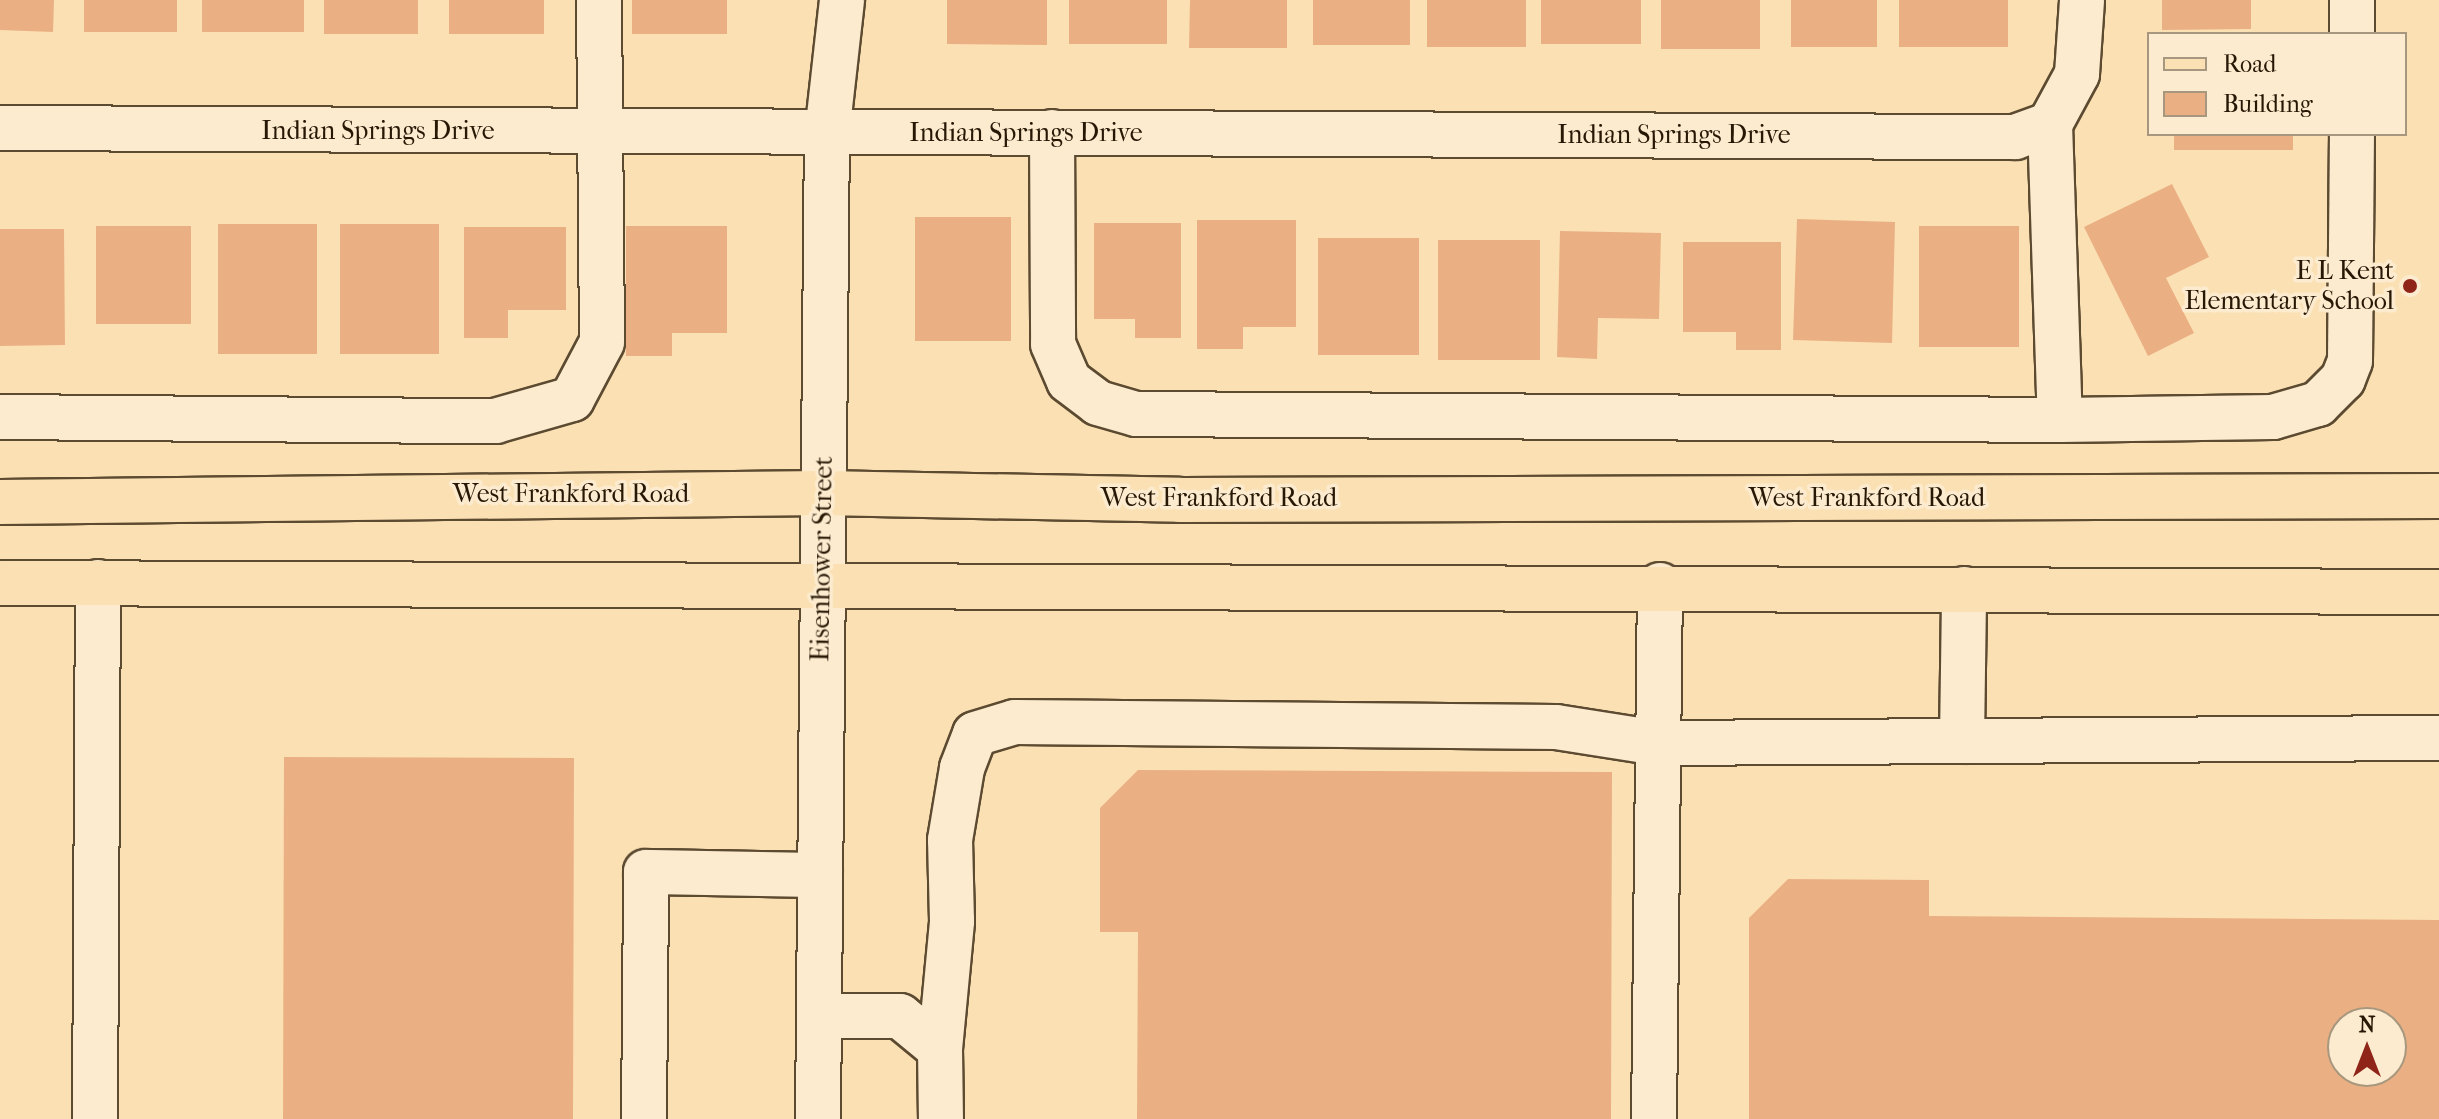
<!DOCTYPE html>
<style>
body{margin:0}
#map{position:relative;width:2439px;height:1119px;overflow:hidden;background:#fbe0b3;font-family:"IM FELL French Canon",serif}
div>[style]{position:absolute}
.building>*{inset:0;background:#eab083}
.roads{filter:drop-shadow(2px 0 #5c4a31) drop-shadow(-2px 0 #5c4a31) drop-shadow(0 2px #5c4a31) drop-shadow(0 -2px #5c4a31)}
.minor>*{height:44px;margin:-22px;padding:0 22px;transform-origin:22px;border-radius:22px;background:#fcebce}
.major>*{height:44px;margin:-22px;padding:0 22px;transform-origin:22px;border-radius:22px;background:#fbe0b3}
.dots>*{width:22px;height:22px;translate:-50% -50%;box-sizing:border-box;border:4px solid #fcebce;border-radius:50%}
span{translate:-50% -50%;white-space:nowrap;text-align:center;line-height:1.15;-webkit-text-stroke:7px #fcebce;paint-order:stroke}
.street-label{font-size:26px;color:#271806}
.poi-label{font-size:26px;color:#271806}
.right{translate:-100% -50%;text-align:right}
.legend{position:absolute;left:2147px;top:32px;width:260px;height:104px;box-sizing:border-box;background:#fcebce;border:2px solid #a7977e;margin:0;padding:10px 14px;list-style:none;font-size:24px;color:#271806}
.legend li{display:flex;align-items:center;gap:16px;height:40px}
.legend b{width:40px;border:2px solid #a7977e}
.north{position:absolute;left:2327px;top:1007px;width:80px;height:80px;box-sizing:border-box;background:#fcebce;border:2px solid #a7977e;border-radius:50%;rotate:0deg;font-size:22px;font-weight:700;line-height:32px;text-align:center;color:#271806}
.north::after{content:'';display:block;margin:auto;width:28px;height:36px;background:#8f2418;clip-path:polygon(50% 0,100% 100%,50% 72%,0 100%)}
</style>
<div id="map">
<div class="building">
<i style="clip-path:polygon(0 0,54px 0,53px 32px,0 30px)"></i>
<i style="clip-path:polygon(84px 0,177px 0,177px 32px,84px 32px)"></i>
<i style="clip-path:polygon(202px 0,304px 0,304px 32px,202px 32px)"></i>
<i style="clip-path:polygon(324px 0,418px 0,418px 34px,324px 34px)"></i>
<i style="clip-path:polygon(449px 0,544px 0,544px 34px,449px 34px)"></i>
<i style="clip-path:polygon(632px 0,727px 0,727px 34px,632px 34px)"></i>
<i style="clip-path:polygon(947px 0,1047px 0,1047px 45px,947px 44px)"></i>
<i style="clip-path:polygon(1069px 0,1167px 0,1167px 44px,1069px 44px)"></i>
<i style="clip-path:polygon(1190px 0,1287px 0,1287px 48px,1189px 48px)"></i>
<i style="clip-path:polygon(1313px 0,1410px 0,1410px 45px,1313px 45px)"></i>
<i style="clip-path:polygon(1427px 0,1526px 0,1526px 47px,1427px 47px)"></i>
<i style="clip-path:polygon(1541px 0,1641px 0,1641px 44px,1541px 44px)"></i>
<i style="clip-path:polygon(1661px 0,1760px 0,1760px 49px,1661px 49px)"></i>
<i style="clip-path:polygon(1791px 0,1877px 0,1877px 47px,1791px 47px)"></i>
<i style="clip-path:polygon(1899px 0,2008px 0,2008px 47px,1899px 47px)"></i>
<i style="clip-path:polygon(2162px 0,2251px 0,2251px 29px,2162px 30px)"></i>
<i style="clip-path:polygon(2174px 134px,2293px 134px,2293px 150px,2174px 150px)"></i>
<i style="clip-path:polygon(2172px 184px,2209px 257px,2166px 278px,2194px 333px,2148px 356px,2084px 227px)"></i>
<i style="clip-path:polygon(915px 217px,1011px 217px,1011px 341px,915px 341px)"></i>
<i style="clip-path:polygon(1797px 219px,1895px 222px,1892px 343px,1793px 340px)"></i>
<i style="clip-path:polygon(1197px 220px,1296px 220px,1296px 327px,1243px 327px,1243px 349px,1197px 349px)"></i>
<i style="clip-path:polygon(1094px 223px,1181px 223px,1181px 338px,1135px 338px,1135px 319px,1094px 319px)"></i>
<i style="clip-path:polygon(218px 224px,317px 224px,317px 354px,218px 354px)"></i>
<i style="clip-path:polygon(340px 224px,439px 224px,439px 354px,340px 354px)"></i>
<i style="clip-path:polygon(96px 226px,191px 226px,191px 324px,96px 324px)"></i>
<i style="clip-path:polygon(626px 226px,727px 226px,727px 333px,672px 333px,672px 356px,626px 356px)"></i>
<i style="clip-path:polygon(1919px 226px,2019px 226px,2019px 347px,1919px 347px)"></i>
<i style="clip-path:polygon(464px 227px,566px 227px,566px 310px,508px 310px,508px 338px,464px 338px)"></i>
<i style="clip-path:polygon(0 229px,64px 229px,65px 345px,0 346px)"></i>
<i style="clip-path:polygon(1560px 231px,1661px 233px,1659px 319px,1598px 318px,1597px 359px,1557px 357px)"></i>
<i style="clip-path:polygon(1318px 238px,1419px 238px,1419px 355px,1318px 355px)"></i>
<i style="clip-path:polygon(1438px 240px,1540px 240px,1540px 360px,1438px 360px)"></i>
<i style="clip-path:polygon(1683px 242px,1781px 242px,1781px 350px,1736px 350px,1736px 332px,1683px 332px)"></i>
<i style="clip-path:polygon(284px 757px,574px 758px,573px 1119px,283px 1119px)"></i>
<i style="clip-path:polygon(1138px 770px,1612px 772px,1611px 1119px,1137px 1119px,1138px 932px,1100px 932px,1100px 808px)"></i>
<i style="clip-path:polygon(evenodd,1788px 879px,1929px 880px,1929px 916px,2439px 920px,2439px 1119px,1749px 1119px,1749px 918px,1788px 879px,2343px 1023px,2391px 1023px,2391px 1071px,2343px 1071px,2343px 1023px)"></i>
</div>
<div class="roads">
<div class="minor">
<i style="left:2352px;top:0;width:34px;rotate:90deg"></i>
<i style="left:2050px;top:124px;width:296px;rotate:88.1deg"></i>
<i style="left:2060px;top:420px;width:213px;rotate:-0.8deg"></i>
<i style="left:2273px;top:417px;width:47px;rotate:-16.1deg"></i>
<i style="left:2318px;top:404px;width:35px;rotate:-45deg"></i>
<i style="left:2343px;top:379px;width:19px;rotate:-69deg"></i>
<i style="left:2350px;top:361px;width:227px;rotate:-89.5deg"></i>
<i style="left:2050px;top:124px;width:57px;rotate:-61.6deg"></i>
<i style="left:2077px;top:74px;width:74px;rotate:-86.1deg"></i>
<i style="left:0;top:128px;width:2015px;rotate:0.26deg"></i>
<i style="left:2015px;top:137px;width:37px;rotate:-20deg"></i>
<i style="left:1052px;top:132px;width:212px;rotate:89.7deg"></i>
<i style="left:1053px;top:344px;width:40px;rotate:66.6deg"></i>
<i style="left:1069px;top:381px;width:36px;rotate:37deg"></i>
<i style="left:1098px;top:403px;width:40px;rotate:16deg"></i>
<i style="left:1136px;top:414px;width:924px;rotate:0.37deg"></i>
<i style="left:0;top:417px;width:495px;rotate:0.5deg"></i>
<i style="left:495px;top:421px;width:80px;rotate:-15.9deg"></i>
<i style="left:572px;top:399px;width:64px;rotate:-62.2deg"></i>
<i style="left:602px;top:342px;width:342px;rotate:-90.5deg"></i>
<i style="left:1962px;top:741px;width:152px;rotate:-89.2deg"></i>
<i style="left:819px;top:1016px;width:81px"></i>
<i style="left:900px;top:1016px;width:52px;rotate:39.5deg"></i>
<i style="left:940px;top:1049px;width:70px;rotate:89.2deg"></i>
<i style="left:940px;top:1049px;width:129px;rotate:-84.6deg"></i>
<i style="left:952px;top:921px;width:81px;rotate:-91.4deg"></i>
<i style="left:950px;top:840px;width:73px;rotate:-80.5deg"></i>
<i style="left:962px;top:768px;width:36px;rotate:-69deg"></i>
<i style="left:975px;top:734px;width:42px;rotate:-16.7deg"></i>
<i style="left:1015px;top:722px;width:541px;rotate:0.53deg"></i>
<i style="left:1556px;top:727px;width:103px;rotate:8.9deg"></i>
<i style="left:1658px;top:743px;width:781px;rotate:-0.37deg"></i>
<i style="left:95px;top:1119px;width:537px;rotate:-89.68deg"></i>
<i style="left:644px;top:1119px;width:247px;rotate:-89.5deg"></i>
<i style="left:646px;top:872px;width:174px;rotate:1deg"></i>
<i style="left:818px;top:1119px;width:985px;rotate:-89.48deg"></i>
<i style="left:827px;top:134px;width:135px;rotate:-83.6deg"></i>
<i style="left:1654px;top:1119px;width:534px;rotate:-89.36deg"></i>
</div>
<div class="major">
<i style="left:0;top:502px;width:823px;rotate:-0.63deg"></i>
<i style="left:823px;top:493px;width:357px;rotate:1.1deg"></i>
<i style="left:1180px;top:500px;width:1259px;rotate:-0.18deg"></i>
<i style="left:0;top:583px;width:2439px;rotate:0.21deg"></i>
</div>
</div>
<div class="dots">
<i style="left:2410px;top:286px;background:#8f2418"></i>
</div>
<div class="street-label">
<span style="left:378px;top:131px">Indian Springs Drive</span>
<span style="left:1026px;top:133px">Indian Springs Drive</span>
<span style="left:1674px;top:135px">Indian Springs Drive</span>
<span style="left:571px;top:494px">West Frankford Road</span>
<span style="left:1219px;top:498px">West Frankford Road</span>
<span style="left:1867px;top:498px">West Frankford Road</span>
<span style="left:822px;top:559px;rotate:-89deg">Eisenhower Street</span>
</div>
<div class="poi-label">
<span class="right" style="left:2394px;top:286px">E L Kent<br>Elementary School</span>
</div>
<ul class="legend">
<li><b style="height:10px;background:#fbe0b3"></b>Road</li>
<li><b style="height:22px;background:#eab083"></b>Building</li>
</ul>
<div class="north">N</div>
</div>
